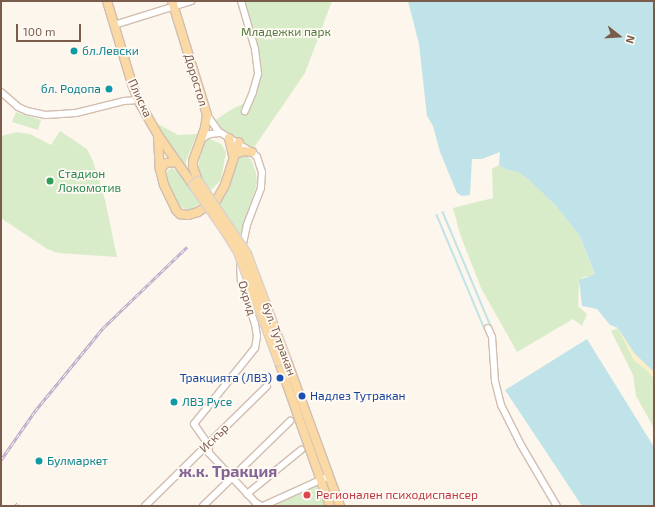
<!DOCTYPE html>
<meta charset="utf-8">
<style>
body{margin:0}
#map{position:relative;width:655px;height:507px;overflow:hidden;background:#fdf6ec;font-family:"Exo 2",sans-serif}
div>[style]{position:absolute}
.green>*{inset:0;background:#d8ecc9}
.sand>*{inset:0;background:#fcefc7}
.water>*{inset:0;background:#bfe3e8}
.stream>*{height:1.5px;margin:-0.75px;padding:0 0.75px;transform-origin:0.75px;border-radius:0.75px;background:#bfe3e8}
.roads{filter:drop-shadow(1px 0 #d1beb0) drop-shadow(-1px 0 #d1beb0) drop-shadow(0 1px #d1beb0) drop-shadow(0 -1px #d1beb0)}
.minor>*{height:6px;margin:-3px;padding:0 3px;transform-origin:3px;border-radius:3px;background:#fff}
.major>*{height:8px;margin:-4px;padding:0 4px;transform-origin:4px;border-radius:4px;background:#fbd9a5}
.rail>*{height:3px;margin-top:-1.5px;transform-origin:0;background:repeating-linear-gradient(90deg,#fffaf3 0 4.5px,#b9a8c9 0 9px);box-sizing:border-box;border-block:1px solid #b9a8c9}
.bridges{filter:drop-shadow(1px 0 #dad1cd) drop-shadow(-1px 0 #dad1cd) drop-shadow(0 1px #dad1cd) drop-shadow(0 -1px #dad1cd)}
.major-bridge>*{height:8px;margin:-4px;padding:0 4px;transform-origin:4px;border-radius:4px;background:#fbd9a5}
.dots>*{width:11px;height:11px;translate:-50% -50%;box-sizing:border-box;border:2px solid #fffaf3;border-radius:50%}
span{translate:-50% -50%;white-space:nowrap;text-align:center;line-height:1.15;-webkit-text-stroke:3.5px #fffaf3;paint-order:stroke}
.park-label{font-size:12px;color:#537a41}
.culture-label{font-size:12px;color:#0d838f}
.left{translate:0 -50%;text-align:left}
.right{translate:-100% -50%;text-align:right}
.street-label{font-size:12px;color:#7a5c4d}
.leisure-label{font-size:12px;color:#27864d}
.transit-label{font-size:12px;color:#164399}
.health-label{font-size:12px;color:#be3a42}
.district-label{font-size:16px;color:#846695;font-weight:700}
.frame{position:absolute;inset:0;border:2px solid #7a5c4d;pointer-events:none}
.north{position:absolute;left:599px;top:16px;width:40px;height:40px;-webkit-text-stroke:3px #fffaf3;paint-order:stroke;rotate:107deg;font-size:11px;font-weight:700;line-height:16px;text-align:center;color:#7a5c4d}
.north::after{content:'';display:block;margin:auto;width:14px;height:18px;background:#7a5c4d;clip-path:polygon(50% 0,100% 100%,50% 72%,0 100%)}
.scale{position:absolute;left:16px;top:24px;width:65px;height:18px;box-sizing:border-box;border:2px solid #7a5c4d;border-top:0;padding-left:5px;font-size:12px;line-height:14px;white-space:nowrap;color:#7a5c4d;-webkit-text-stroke:3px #fffaf3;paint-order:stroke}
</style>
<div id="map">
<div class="green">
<i style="clip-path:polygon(245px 1px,332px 1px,305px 73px,253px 149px,211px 123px,232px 109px,254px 99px,260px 75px,256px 38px)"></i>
<i style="clip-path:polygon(16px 112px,41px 120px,38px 130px,12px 122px)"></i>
<i style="clip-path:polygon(156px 123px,178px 135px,197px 134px,186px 161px,188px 173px,156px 126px)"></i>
<i style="clip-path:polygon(60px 131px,87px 149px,93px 161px,105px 200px,117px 257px,58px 253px,47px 249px,1px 218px,1px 136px,17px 132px,30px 134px,51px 145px)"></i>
<i style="clip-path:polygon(210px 139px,221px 144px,226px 152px,221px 180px,210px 191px,201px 179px,197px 170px,203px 146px,206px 141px)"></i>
<i style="clip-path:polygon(244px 155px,251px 159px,256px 173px,257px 184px,239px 239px,216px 203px,229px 187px,236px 159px)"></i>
<i style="clip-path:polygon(499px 165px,505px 169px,518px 172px,528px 179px,556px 206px,579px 235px,595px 275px,583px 277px,579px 284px,578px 306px,587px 314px,582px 326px,573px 319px,517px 352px,481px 288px,460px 234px,453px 208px,493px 198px,492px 169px)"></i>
<i style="clip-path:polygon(172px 168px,176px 170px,200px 203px,190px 211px,179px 206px,166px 177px,165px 172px)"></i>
<i style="clip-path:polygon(618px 328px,634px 360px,648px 371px,654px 379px,654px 428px,636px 396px,633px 375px,611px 331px)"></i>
<i style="clip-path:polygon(318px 484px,325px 506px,279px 506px,277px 502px)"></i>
</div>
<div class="sand">
<i style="clip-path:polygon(618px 328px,654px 372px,654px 379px,648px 371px,634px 360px)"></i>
</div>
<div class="water">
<i style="clip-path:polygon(408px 1px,654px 1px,654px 372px,634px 353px,618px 328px,610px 325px,597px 309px,582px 306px,579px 280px,595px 274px,579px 235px,556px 206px,528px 179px,518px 172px,505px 169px,499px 165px,500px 152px,482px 159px,472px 159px,470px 195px,462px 196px,457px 193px,440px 152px,433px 126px,427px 116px,419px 44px)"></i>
<i style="clip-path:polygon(587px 339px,654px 447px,654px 506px,582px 506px,505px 390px)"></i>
</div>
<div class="stream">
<i style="left:443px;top:212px;width:124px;rotate:67.2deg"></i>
<i style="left:437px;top:215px;width:124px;rotate:67.2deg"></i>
</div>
<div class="roads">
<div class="minor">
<i style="left:241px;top:1px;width:50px;rotate:73.7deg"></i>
<i style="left:255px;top:49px;width:25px;rotate:83deg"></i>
<i style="left:258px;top:74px;width:19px;rotate:106deg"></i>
<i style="left:253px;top:92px;width:21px;rotate:113deg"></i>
<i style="left:114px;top:25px;width:81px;rotate:-17.3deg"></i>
<i style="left:1px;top:92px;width:23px;rotate:41deg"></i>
<i style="left:18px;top:107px;width:10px;rotate:24deg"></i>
<i style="left:27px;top:111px;width:19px;rotate:12deg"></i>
<i style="left:46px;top:115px;width:30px;rotate:-4deg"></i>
<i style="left:76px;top:113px;width:49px;rotate:-14deg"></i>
<i style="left:124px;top:101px;width:14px;rotate:-4deg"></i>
<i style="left:207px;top:115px;width:19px;rotate:55deg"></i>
<i style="left:218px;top:131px;width:40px;rotate:32deg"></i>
<i style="left:252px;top:152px;width:7px;rotate:45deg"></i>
<i style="left:257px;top:157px;width:16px;rotate:72deg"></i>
<i style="left:262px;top:172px;width:16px;rotate:94deg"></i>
<i style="left:261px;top:188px;width:40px;rotate:111deg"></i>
<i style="left:247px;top:225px;width:24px;rotate:102deg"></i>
<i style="left:201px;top:139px;width:10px;rotate:-29deg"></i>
<i style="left:210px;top:134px;width:10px;rotate:-6deg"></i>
<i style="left:240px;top:263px;width:19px;rotate:87deg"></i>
<i style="left:241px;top:282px;width:44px;rotate:71.6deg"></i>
<i style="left:255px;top:324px;width:12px;rotate:81deg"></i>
<i style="left:257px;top:336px;width:12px;rotate:99deg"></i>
<i style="left:255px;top:348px;width:97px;rotate:128.8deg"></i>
<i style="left:194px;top:424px;width:24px;rotate:55deg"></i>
<i style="left:208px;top:444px;width:9px;rotate:84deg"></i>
<i style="left:209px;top:453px;width:69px;rotate:46.8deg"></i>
<i style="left:256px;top:503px;width:7px;rotate:27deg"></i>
<i style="left:488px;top:328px;width:10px;rotate:66deg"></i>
<i style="left:492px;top:337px;width:44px;rotate:86.1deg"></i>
<i style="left:495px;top:381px;width:25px;rotate:76deg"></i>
<i style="left:501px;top:405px;width:45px;rotate:63.4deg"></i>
<i style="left:521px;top:445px;width:71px;rotate:59.5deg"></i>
<i style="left:247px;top:494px;width:70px;rotate:-39.2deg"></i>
<i style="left:145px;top:506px;width:171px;rotate:-44.5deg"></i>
<i style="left:203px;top:506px;width:122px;rotate:-44.3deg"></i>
<i style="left:263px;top:506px;width:72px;rotate:-24.4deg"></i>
</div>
<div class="major">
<i style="left:107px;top:1px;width:87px;rotate:73.2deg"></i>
<i style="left:132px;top:84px;width:17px;rotate:69deg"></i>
<i style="left:138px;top:100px;width:40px;rotate:60.3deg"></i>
<i style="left:158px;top:135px;width:61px;rotate:55deg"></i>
<i style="left:172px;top:1px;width:119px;rotate:72.9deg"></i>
<i style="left:207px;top:115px;width:13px;rotate:99deg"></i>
<i style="left:205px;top:128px;width:35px;rotate:110deg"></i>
<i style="left:193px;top:161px;width:6px;rotate:90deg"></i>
<i style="left:193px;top:167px;width:15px;rotate:70deg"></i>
<i style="left:158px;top:136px;width:33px;rotate:87deg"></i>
<i style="left:160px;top:169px;width:16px;rotate:76deg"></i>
<i style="left:164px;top:185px;width:28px;rotate:64deg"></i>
<i style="left:176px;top:210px;width:6px;rotate:45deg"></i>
<i style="left:180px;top:214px;width:8px;rotate:7deg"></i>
<i style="left:188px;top:215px;width:10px;rotate:-17deg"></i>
<i style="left:198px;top:212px;width:23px;rotate:-34deg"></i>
<i style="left:217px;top:199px;width:16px;rotate:-60deg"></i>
<i style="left:225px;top:185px;width:45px;rotate:-72deg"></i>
<i style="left:229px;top:138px;width:17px;rotate:77deg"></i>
<i style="left:235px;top:154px;width:9px;rotate:-18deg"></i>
<i style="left:244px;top:151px;width:8px;rotate:7deg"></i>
<i style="left:160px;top:169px;width:8px;rotate:-45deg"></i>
<i style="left:166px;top:163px;width:10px;rotate:-6deg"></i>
<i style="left:286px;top:358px;width:158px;rotate:70deg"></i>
<i style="left:279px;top:362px;width:153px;rotate:70.5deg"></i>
</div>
</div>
<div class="rail">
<i style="left:1px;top:460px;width:60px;rotate:-55.2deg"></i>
<i style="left:35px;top:411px;width:107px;rotate:-50.7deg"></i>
<i style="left:103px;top:328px;width:117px;rotate:-44deg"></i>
<i style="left:15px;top:506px;width:4px;rotate:-45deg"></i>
</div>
<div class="bridges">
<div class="major-bridge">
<i style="left:198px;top:181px;width:88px;rotate:56.1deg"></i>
<i style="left:247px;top:254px;width:111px;rotate:69.4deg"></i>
<i style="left:193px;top:185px;width:52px;rotate:55.1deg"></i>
<i style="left:223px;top:228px;width:28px;rotate:58deg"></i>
<i style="left:238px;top:252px;width:117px;rotate:69.6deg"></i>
</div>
</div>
<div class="dots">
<i style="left:74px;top:51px;background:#0f9aa8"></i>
<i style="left:109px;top:89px;background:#0f9aa8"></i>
<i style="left:50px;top:181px;background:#2e9e5b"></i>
<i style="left:280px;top:378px;background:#1a4fb4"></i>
<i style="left:302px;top:396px;background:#1a4fb4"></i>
<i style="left:174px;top:402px;background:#0f9aa8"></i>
<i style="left:39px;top:461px;background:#0f9aa8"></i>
<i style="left:307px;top:495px;background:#e0444e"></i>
</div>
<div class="park-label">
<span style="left:286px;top:32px">Младежки парк</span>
</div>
<div class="culture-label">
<span class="left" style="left:82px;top:51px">бл.Левски</span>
<span class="right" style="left:101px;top:89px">бл. Родопа</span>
<span class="left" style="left:182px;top:402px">ЛВЗ Русе</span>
<span class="left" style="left:47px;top:461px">Булмаркет</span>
</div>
<div class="street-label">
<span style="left:196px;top:80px;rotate:73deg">Доростол</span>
<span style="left:140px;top:98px;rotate:65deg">Плиска</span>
<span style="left:247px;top:298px;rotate:73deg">Охрид</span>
<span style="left:279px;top:339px;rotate:70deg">бул. Тутракан</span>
<span style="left:214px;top:438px;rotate:-44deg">Искър</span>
</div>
<div class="leisure-label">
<span class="left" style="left:58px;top:181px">Стадион<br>Локомотив</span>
</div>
<div class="transit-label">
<span class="right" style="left:272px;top:378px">Тракцията (ЛВЗ)</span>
<span class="left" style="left:310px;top:396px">Надлез Тутракан</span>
</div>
<div class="health-label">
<span class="left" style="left:316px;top:495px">Регионален психодиспансер</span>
</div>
<div class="district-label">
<span style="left:228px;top:471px">ж.к. Тракция</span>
</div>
<div class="frame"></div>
<div class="north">N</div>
<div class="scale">100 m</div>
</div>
